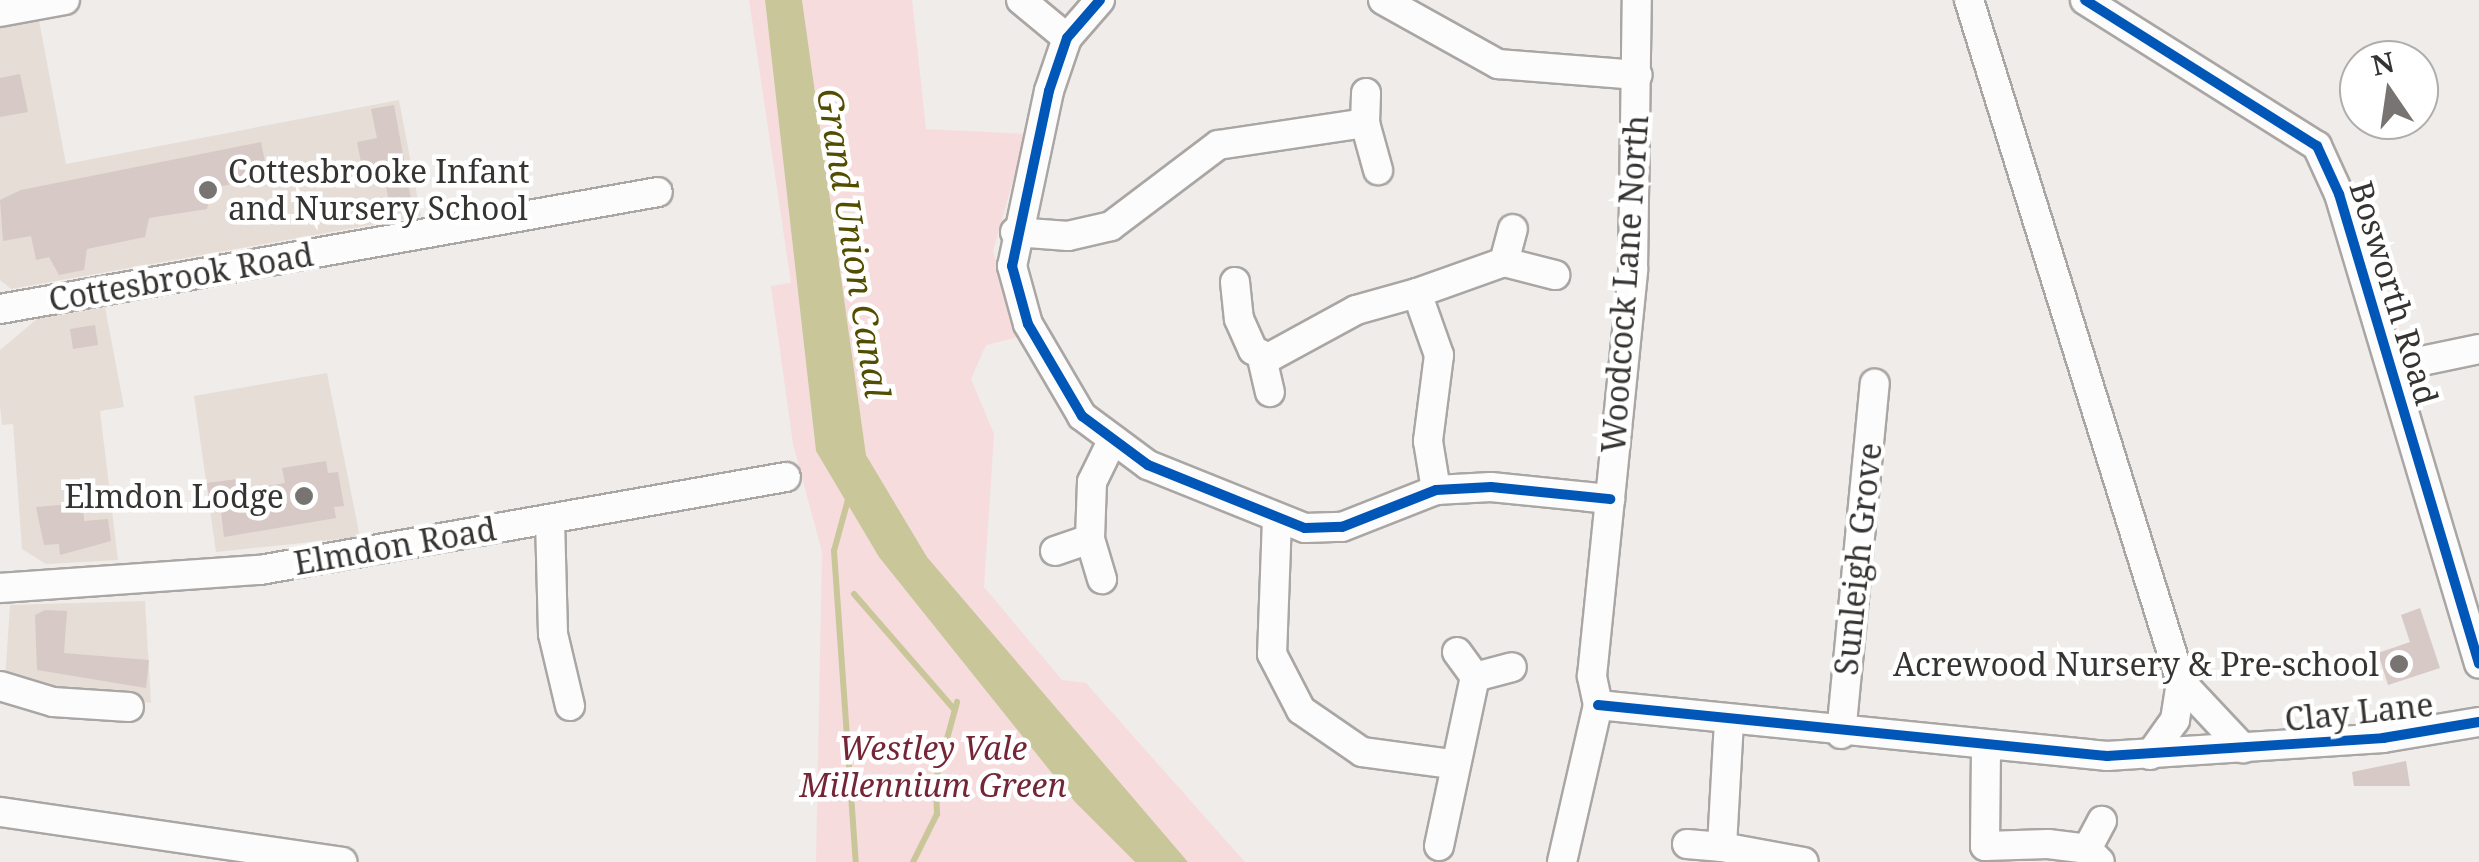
<!DOCTYPE html>
<style>
body{margin:0}
#map{position:relative;width:2479px;height:862px;overflow:hidden;background:#efece9;font-family:"Noto Serif",serif}
div>[style]{position:absolute}
.built>*{inset:0;background:#e6ddd7}
.green>*{inset:0;background:#f7dcdd}
.water>*{inset:0;background:#c9c69a}
.stream>*{height:6px;margin:-3px;padding:0 3px;transform-origin:3px;border-radius:3px;background:#c9c69a}
.building>*{inset:0;background:#d7c9c5}
.roads{filter:drop-shadow(2px 0 #a9a6a4) drop-shadow(-2px 0 #a9a6a4) drop-shadow(0 2px #a9a6a4) drop-shadow(0 -2px #a9a6a4)}
.minor>*{height:28px;margin:-14px;padding:0 14px;transform-origin:14px;border-radius:14px;background:#fdfcfc}
.cycleway>*{height:10px;margin:-5px;padding:0 5px;transform-origin:5px;border-radius:5px;background:#0057b8}
.dots>*{width:28px;height:28px;translate:-50% -50%;box-sizing:border-box;border:5px solid #fff;border-radius:50%}
span{translate:-50% -50%;white-space:nowrap;text-align:center;line-height:1.15;-webkit-text-stroke:9px #fff;paint-order:stroke}
.poi-label{font-size:32px;color:#363432}
.left{translate:0 -50%;text-align:left}
.right{translate:-100% -50%;text-align:right}
.street-label{font-size:32px;color:#363432}
.park-label{font-size:32px;color:#752636;font-style:italic}
.water-label{font-size:35px;color:#534d00;font-style:italic}
.north{position:absolute;left:2339px;top:40px;width:100px;height:100px;box-sizing:border-box;background:#fff;border:2px solid #afaead;border-radius:50%;rotate:347deg;font-size:28px;font-weight:700;line-height:40px;text-align:center;color:#363432}
.north::after{content:'';display:block;margin:auto;width:35px;height:45px;background:#777472;clip-path:polygon(50% 0,100% 100%,50% 72%,0 100%)}
</style>
<div id="map">
<div class="built">
<i style="clip-path:polygon(38px 15px,66px 164px,399px 100px,421px 216px,11px 289px,0 280px,0 22px)"></i>
<i style="clip-path:polygon(105px 307px,124px 407px,100px 411px,118px 560px,46px 564px,22px 549px,13px 424px,2px 425px,0 405px,0 350px,37px 319px)"></i>
<i style="clip-path:polygon(327px 373px,360px 537px,216px 552px,194px 396px)"></i>
<i style="clip-path:polygon(145px 601px,151px 703px,5px 680px,10px 605px)"></i>
</div>
<div class="green">
<i style="clip-path:polygon(749px 0,765px 0,816px 451px,879px 557px,1075px 802px,1135px 862px,816px 862px,822px 552px,793px 444px,771px 286px,791px 283px)"></i>
<i style="clip-path:polygon(802px 0,912px 0,926px 129px,1026px 134px,993px 251px,1018px 337px,986px 345px,971px 379px,994px 434px,984px 587px,1062px 680px,1086px 683px,1245px 862px,1188px 862px,927px 557px,866px 455px)"></i>
</div>
<div class="water">
<i style="clip-path:polygon(765px 0,802px 0,866px 455px,927px 557px,1188px 862px,1135px 862px,1075px 802px,879px 557px,816px 451px)"></i>
</div>
<div class="stream">
<i style="left:849px;top:496px;width:57px;rotate:105.3deg"></i>
<i style="left:834px;top:551px;width:312px;rotate:86deg"></i>
<i style="left:854px;top:594px;width:151px;rotate:49deg"></i>
<i style="left:913px;top:862px;width:54px;rotate:-63.4deg"></i>
<i style="left:937px;top:814px;width:35px;rotate:-92deg"></i>
<i style="left:936px;top:779px;width:80px;rotate:-74.7deg"></i>
</div>
<div class="building">
<i style="clip-path:polygon(20px 74px,28px 112px,0 117px,0 78px)"></i>
<i style="clip-path:polygon(394px 105px,412px 204px,390px 208px,382px 163px,362px 167px,357px 142px,377px 138px,371px 109px)"></i>
<i style="clip-path:polygon(261px 142px,268px 177px,212px 188px,207px 209px,149px 218px,145px 237px,87px 249px,84px 270px,59px 275px,49px 257px,36px 260px,31px 236px,3px 241px,0 200px,21px 190px)"></i>
<i style="clip-path:polygon(95px 325px,98px 345px,73px 349px,70px 329px)"></i>
<i style="clip-path:polygon(326px 461px,328px 473px,338px 472px,344px 506px,334px 507px,336px 518px,224px 537px,220px 504px,210px 505px,207px 483px,237px 479px,239px 491px,285px 483px,282px 468px)"></i>
<i style="clip-path:polygon(83px 503px,84px 521px,108px 519px,111px 541px,60px 555px,59px 544px,44px 545px,36px 507px)"></i>
<i style="clip-path:polygon(2420px 608px,2440px 668px,2388px 685px,2378px 653px,2410px 642px,2401px 615px)"></i>
<i style="clip-path:polygon(45px 610px,67px 611px,64px 653px,149px 660px,146px 688px,37px 670px,35px 615px)"></i>
<i style="clip-path:polygon(2406px 761px,2410px 786px,2354px 786px,2352px 772px)"></i>
</div>
<div class="roads">
<div class="minor">
<i style="left:1021px;top:0;width:60px;rotate:39.6deg"></i>
<i style="left:1100px;top:0;width:50px;rotate:131deg"></i>
<i style="left:1067px;top:38px;width:56px;rotate:108.8deg"></i>
<i style="left:1049px;top:91px;width:179px;rotate:101.9deg"></i>
<i style="left:1012px;top:266px;width:60px;rotate:74.6deg"></i>
<i style="left:1028px;top:324px;width:107px;rotate:59.6deg"></i>
<i style="left:1082px;top:416px;width:82px;rotate:36.6deg"></i>
<i style="left:1148px;top:465px;width:169px;rotate:21.9deg"></i>
<i style="left:1305px;top:528px;width:37px;rotate:-2deg"></i>
<i style="left:1342px;top:527px;width:101px;rotate:-21.5deg"></i>
<i style="left:1436px;top:490px;width:55px;rotate:-3.1deg"></i>
<i style="left:1491px;top:487px;width:120px;rotate:5.8deg"></i>
<i style="left:1383px;top:0;width:132px;rotate:29.1deg"></i>
<i style="left:1498px;top:64px;width:140px;rotate:4.5deg"></i>
<i style="left:1969px;top:0;width:714px;rotate:72.73deg"></i>
<i style="left:2181px;top:682px;width:91px;rotate:46.8deg"></i>
<i style="left:2085px;top:0;width:274px;rotate:32.2deg"></i>
<i style="left:2317px;top:146px;width:53px;rotate:65.4deg"></i>
<i style="left:2339px;top:194px;width:490px;rotate:73.4deg"></i>
<i style="left:0;top:12px;width:66px;rotate:-10.5deg"></i>
<i style="left:1365px;top:123px;width:49px;rotate:74.5deg"></i>
<i style="left:1015px;top:232px;width:53px;rotate:4.3deg"></i>
<i style="left:1068px;top:236px;width:44px;rotate:-13.1deg"></i>
<i style="left:1111px;top:226px;width:134px;rotate:-37.1deg"></i>
<i style="left:1218px;top:145px;width:149px;rotate:-8.5deg"></i>
<i style="left:1365px;top:123px;width:30px;rotate:-88deg"></i>
<i style="left:1504px;top:262px;width:34px;rotate:-75deg"></i>
<i style="left:1235px;top:282px;width:37px;rotate:84deg"></i>
<i style="left:1239px;top:319px;width:34px;rotate:66deg"></i>
<i style="left:1253px;top:350px;width:17px;rotate:28deg"></i>
<i style="left:1268px;top:358px;width:100px;rotate:-28.6deg"></i>
<i style="left:1356px;top:310px;width:63px;rotate:-15.6deg"></i>
<i style="left:1417px;top:293px;width:66px;rotate:70.5deg"></i>
<i style="left:1439px;top:355px;width:87px;rotate:97.3deg"></i>
<i style="left:1428px;top:441px;width:50px;rotate:80.7deg"></i>
<i style="left:1417px;top:293px;width:92px;rotate:-19.6deg"></i>
<i style="left:1504px;top:262px;width:53px;rotate:14.3deg"></i>
<i style="left:0;top:309px;width:668px;rotate:-10.08deg"></i>
<i style="left:1262px;top:358px;width:35px;rotate:77deg"></i>
<i style="left:2393px;top:367px;width:88px;rotate:-11.8deg"></i>
<i style="left:550px;top:519px;width:115px;rotate:88.5deg"></i>
<i style="left:553px;top:634px;width:74px;rotate:76.7deg"></i>
<i style="left:1277px;top:519px;width:135px;rotate:92.1deg"></i>
<i style="left:1272px;top:654px;width:63px;rotate:62.6deg"></i>
<i style="left:1301px;top:710px;width:74px;rotate:34.5deg"></i>
<i style="left:1362px;top:752px;width:91px;rotate:7.6deg"></i>
<i style="left:1090px;top:539px;width:57px;rotate:-88deg"></i>
<i style="left:1092px;top:482px;width:43px;rotate:-64deg"></i>
<i style="left:1055px;top:551px;width:37px;rotate:-19deg"></i>
<i style="left:1090px;top:539px;width:42px;rotate:73.3deg"></i>
<i style="left:0;top:588px;width:261px;rotate:-4deg"></i>
<i style="left:260px;top:570px;width:534px;rotate:-10.03deg"></i>
<i style="left:1457px;top:652px;width:31px;rotate:54deg"></i>
<i style="left:1475px;top:677px;width:38px;rotate:-15deg"></i>
<i style="left:0;top:686px;width:55px;rotate:16.8deg"></i>
<i style="left:53px;top:702px;width:76px;rotate:3.8deg"></i>
<i style="left:1598px;top:705px;width:512px;rotate:5.72deg"></i>
<i style="left:2107px;top:756px;width:277px;rotate:-3.7deg"></i>
<i style="left:2383px;top:738px;width:97px;rotate:-9.5deg"></i>
<i style="left:1729px;top:721px;width:126px;rotate:93.2deg"></i>
<i style="left:1722px;top:847px;width:83px;rotate:10.4deg"></i>
<i style="left:1841px;top:734px;width:352px;rotate:-84.5deg"></i>
<i style="left:1986px;top:749px;width:97px;rotate:90.6deg"></i>
<i style="left:1985px;top:846px;width:63px;rotate:-1.8deg"></i>
<i style="left:2048px;top:844px;width:39px;rotate:7deg"></i>
<i style="left:2087px;top:849px;width:18px;rotate:45deg"></i>
<i style="left:2150px;top:755px;width:43px;rotate:-54.5deg"></i>
<i style="left:2175px;top:720px;width:38px;rotate:-81deg"></i>
<i style="left:0;top:812px;width:346px;rotate:8.3deg"></i>
<i style="left:1687px;top:844px;width:35px;rotate:5deg"></i>
<i style="left:1439px;top:846px;width:173px;rotate:-78deg"></i>
<i style="left:2087px;top:849px;width:32px;rotate:-62deg"></i>
<i style="left:1562px;top:862px;width:161px;rotate:-77.1deg"></i>
<i style="left:1598px;top:705px;width:30px;rotate:-102deg"></i>
<i style="left:1592px;top:676px;width:408px;rotate:-84.2deg"></i>
<i style="left:1633px;top:270px;width:270px;rotate:-89.2deg"></i>
</div>
</div>
<div class="cycleway">
<i style="left:1100px;top:0;width:50px;rotate:131deg"></i>
<i style="left:1067px;top:38px;width:56px;rotate:108.8deg"></i>
<i style="left:1049px;top:91px;width:179px;rotate:101.9deg"></i>
<i style="left:1012px;top:266px;width:60px;rotate:74.6deg"></i>
<i style="left:1028px;top:324px;width:107px;rotate:59.6deg"></i>
<i style="left:1082px;top:416px;width:82px;rotate:36.6deg"></i>
<i style="left:1148px;top:465px;width:169px;rotate:21.9deg"></i>
<i style="left:1305px;top:528px;width:37px;rotate:-2deg"></i>
<i style="left:1342px;top:527px;width:101px;rotate:-21.5deg"></i>
<i style="left:1436px;top:490px;width:55px;rotate:-3.1deg"></i>
<i style="left:1491px;top:487px;width:120px;rotate:5.8deg"></i>
<i style="left:2085px;top:0;width:274px;rotate:32.2deg"></i>
<i style="left:2317px;top:146px;width:53px;rotate:65.4deg"></i>
<i style="left:2339px;top:194px;width:490px;rotate:73.4deg"></i>
<i style="left:1598px;top:705px;width:512px;rotate:5.72deg"></i>
<i style="left:2107px;top:756px;width:277px;rotate:-3.7deg"></i>
<i style="left:2383px;top:738px;width:97px;rotate:-9.5deg"></i>
</div>
<div class="dots">
<i style="left:208px;top:190px;background:#777472"></i>
<i style="left:304px;top:496px;background:#777472"></i>
<i style="left:2399px;top:664px;background:#777472"></i>
</div>
<div class="poi-label">
<span class="left" style="left:228px;top:190px">Cottesbrooke Infant<br>and Nursery School</span>
<span class="right" style="left:284px;top:496px">Elmdon Lodge</span>
<span class="right" style="left:2379px;top:664px">Acrewood Nursery &amp; Pre-school</span>
</div>
<div class="street-label">
<span style="left:181px;top:277px;rotate:-10deg">Cottesbrook Road</span>
<span style="left:1625px;top:284px;rotate:-86deg">Woodcock Lane North</span>
<span style="left:2394px;top:293px;rotate:73deg">Bosworth Road</span>
<span style="left:395px;top:546px;rotate:-10deg">Elmdon Road</span>
<span style="left:1858px;top:559px;rotate:-84deg">Sunleigh Grove</span>
<span style="left:2359px;top:712px;rotate:-6deg">Clay Lane</span>
</div>
<div class="park-label">
<span style="left:933px;top:767px">Westley Vale<br>Millennium Green</span>
</div>
<div class="water-label">
<span style="left:854px;top:243px;rotate:81deg">Grand Union Canal</span>
</div>
<div class="north">N</div>
</div>
